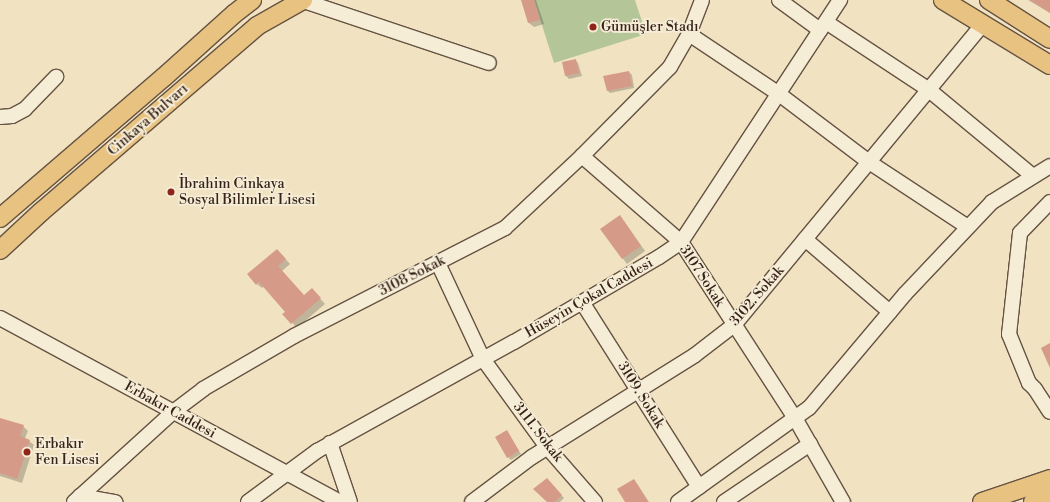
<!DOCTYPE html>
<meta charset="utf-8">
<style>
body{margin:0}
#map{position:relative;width:1050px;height:502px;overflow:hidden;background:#f1e3c1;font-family:"Libre Bodoni",serif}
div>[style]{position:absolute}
.green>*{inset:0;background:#b4c597}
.shadow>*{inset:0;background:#0003}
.building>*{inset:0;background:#d59b88}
.roads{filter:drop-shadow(1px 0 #665343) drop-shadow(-1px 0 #665343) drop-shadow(0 1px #665343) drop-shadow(0 -1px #665343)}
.minor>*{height:14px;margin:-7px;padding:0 7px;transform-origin:7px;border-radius:7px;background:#f6edd7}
.major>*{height:18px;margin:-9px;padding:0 9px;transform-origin:9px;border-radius:9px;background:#e8c280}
.dots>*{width:11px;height:11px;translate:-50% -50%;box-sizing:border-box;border:2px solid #f6edd7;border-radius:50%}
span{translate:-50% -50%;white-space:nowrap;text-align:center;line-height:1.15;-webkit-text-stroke:3.5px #f6edd7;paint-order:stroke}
.poi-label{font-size:14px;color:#372319}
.left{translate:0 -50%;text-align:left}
.street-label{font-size:14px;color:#372319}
</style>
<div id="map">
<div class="green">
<i style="clip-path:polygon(534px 0,635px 0,646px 34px,554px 63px)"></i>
</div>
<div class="shadow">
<i style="clip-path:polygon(522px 0,536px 0,544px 24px,534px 27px,529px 23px)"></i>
<i style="clip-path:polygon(1028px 0,1050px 0,1050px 13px)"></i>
<i style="clip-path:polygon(575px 60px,578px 63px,582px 76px,569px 79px,566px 76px,563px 63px)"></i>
<i style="clip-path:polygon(629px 72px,632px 75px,634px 88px,610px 93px,607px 90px)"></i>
<i style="clip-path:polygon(624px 221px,645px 251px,627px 264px,601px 229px)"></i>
<i style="clip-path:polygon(282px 255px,290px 264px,282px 271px,304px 296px,316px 294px,325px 304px,297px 328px,284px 314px,286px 312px,264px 286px,262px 288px,257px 284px)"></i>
<i style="clip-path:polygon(0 419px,23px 426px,28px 431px,25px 438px,34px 445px,22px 483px,0 476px)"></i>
<i style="clip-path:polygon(507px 431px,521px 454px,511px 460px,508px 457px)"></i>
<i style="clip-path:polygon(547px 480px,564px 498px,560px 502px,548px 502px)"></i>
<i style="clip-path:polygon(634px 480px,638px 485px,649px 502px,626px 502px)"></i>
</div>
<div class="building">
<i style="clip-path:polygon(521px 0,534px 0,540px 20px,528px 23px)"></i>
<i style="clip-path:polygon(1030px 0,1050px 0,1050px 13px)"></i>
<i style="clip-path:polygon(576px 59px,579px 73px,565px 76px,562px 62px)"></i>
<i style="clip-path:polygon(629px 71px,632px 86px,607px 91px,603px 76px)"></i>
<i style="clip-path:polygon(620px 215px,641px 246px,622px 259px,600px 229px)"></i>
<i style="clip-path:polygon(277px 249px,286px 259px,278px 266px,304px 295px,312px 288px,321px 298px,291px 324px,282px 314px,285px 312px,259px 282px,256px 285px,247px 274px)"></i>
<i style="clip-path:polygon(1050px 343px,1050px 368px,1041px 348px)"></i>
<i style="clip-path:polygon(0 418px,24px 425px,20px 436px,30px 440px,17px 479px,0 473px)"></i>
<i style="clip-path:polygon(507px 430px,519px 451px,507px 458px,495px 437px)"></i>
<i style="clip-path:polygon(547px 478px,562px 495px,555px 502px,547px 502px,533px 489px)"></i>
<i style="clip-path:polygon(634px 479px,648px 502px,625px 502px,617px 489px)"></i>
</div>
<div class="roads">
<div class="minor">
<i style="left:301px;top:0;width:198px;rotate:18.5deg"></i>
<i style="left:779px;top:0;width:51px;rotate:36.2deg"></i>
<i style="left:826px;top:22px;width:123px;rotate:33.4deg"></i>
<i style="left:929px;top:90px;width:135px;rotate:39.6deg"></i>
<i style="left:689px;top:34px;width:108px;rotate:33.7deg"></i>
<i style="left:779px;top:94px;width:113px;rotate:37.1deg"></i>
<i style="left:869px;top:162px;width:118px;rotate:33.3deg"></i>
<i style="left:0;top:117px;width:12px;rotate:-5deg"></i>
<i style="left:12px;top:116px;width:15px;rotate:-28deg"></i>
<i style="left:25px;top:109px;width:45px;rotate:-45.9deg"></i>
<i style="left:582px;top:156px;width:131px;rotate:41deg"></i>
<i style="left:681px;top:242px;width:210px;rotate:57.1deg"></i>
<i style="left:795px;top:418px;width:97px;rotate:60.3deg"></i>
<i style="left:1050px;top:202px;width:43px;rotate:134.1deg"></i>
<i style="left:1020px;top:233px;width:102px;rotate:96.2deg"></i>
<i style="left:1009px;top:334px;width:53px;rotate:67.8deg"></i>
<i style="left:1029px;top:383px;width:8px;rotate:45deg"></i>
<i style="left:1035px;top:389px;width:27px;rotate:57deg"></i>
<i style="left:805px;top:239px;width:112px;rotate:40.7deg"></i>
<i style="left:438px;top:263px;width:106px;rotate:64.9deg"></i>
<i style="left:483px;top:359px;width:109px;rotate:54deg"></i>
<i style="left:547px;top:447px;width:73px;rotate:48.9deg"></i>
<i style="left:582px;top:302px;width:219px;rotate:57.7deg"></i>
<i style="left:0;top:318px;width:387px;rotate:28.4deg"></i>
<i style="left:330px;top:443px;width:62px;rotate:71.3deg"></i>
<i style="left:80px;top:496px;width:36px;rotate:10deg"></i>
<i style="left:74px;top:502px;width:134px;rotate:-42.3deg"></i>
<i style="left:173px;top:412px;width:38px;rotate:-37deg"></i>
<i style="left:203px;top:389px;width:105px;rotate:-30.2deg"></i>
<i style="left:294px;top:336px;width:237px;rotate:-27.1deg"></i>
<i style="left:505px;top:228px;width:105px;rotate:-43.1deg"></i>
<i style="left:582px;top:156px;width:125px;rotate:-45.3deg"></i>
<i style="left:670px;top:67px;width:38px;rotate:-60deg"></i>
<i style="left:689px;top:34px;width:36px;rotate:-69deg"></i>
<i style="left:248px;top:502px;width:86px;rotate:-36.5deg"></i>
<i style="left:317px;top:451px;width:225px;rotate:-29deg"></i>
<i style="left:514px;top:342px;width:168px;rotate:-30.4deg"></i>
<i style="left:659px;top:257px;width:27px;rotate:-34deg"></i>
<i style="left:681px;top:242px;width:290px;rotate:-56.7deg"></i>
<i style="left:472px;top:502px;width:75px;rotate:-36.9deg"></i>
<i style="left:532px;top:457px;width:192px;rotate:-32deg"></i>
<i style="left:695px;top:355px;width:49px;rotate:-37.6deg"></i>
<i style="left:734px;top:325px;width:391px;rotate:-50.4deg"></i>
<i style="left:678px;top:502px;width:161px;rotate:-35.7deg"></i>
<i style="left:809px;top:408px;width:149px;rotate:-49.9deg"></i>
<i style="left:905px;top:294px;width:127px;rotate:-46.6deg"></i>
<i style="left:992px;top:202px;width:68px;rotate:-31.8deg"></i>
<i style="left:724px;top:502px;width:104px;rotate:-34deg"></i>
</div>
<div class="major">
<i style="left:943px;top:0;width:125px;rotate:31.3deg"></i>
<i style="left:989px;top:0;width:72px;rotate:32.6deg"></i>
<i style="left:0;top:218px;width:216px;rotate:-40.7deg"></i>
<i style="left:164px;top:77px;width:94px;rotate:-42deg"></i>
<i style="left:234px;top:14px;width:23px;rotate:-38deg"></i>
<i style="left:0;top:250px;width:56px;rotate:-42.8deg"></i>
<i style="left:41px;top:212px;width:285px;rotate:-40.7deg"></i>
<i style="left:257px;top:26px;width:53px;rotate:-29.5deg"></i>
<i style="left:982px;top:502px;width:72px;rotate:-18.7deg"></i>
<i style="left:1033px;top:502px;width:18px;rotate:-19deg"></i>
</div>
</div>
<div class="dots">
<i style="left:593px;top:27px;background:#8f2418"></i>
<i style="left:171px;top:192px;background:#8f2418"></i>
<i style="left:27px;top:452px;background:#8f2418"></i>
</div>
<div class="poi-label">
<span class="left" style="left:601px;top:27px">Gümüşler Stadı</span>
<span class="left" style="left:179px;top:192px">İbrahim Cinkaya<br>Sosyal Bilimler Lisesi</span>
<span class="left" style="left:35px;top:452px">Erbakır<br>Fen Lisesi</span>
</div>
<div class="street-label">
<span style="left:148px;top:120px;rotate:-41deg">Cinkaya Bulvarı</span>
<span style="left:412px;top:276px;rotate:-27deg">3108 Sokak</span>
<span style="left:702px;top:276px;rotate:57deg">3107 Sokak</span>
<span style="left:757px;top:296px;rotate:-49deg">3102. Sokak</span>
<span style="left:589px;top:298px;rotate:-30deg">Hüseyin Çokal Caddesi</span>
<span style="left:641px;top:395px;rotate:58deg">3109. Sokak</span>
<span style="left:170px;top:410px;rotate:29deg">Erbakır Caddesi</span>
<span style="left:538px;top:432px;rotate:52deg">3111. Sokak</span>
</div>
</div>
